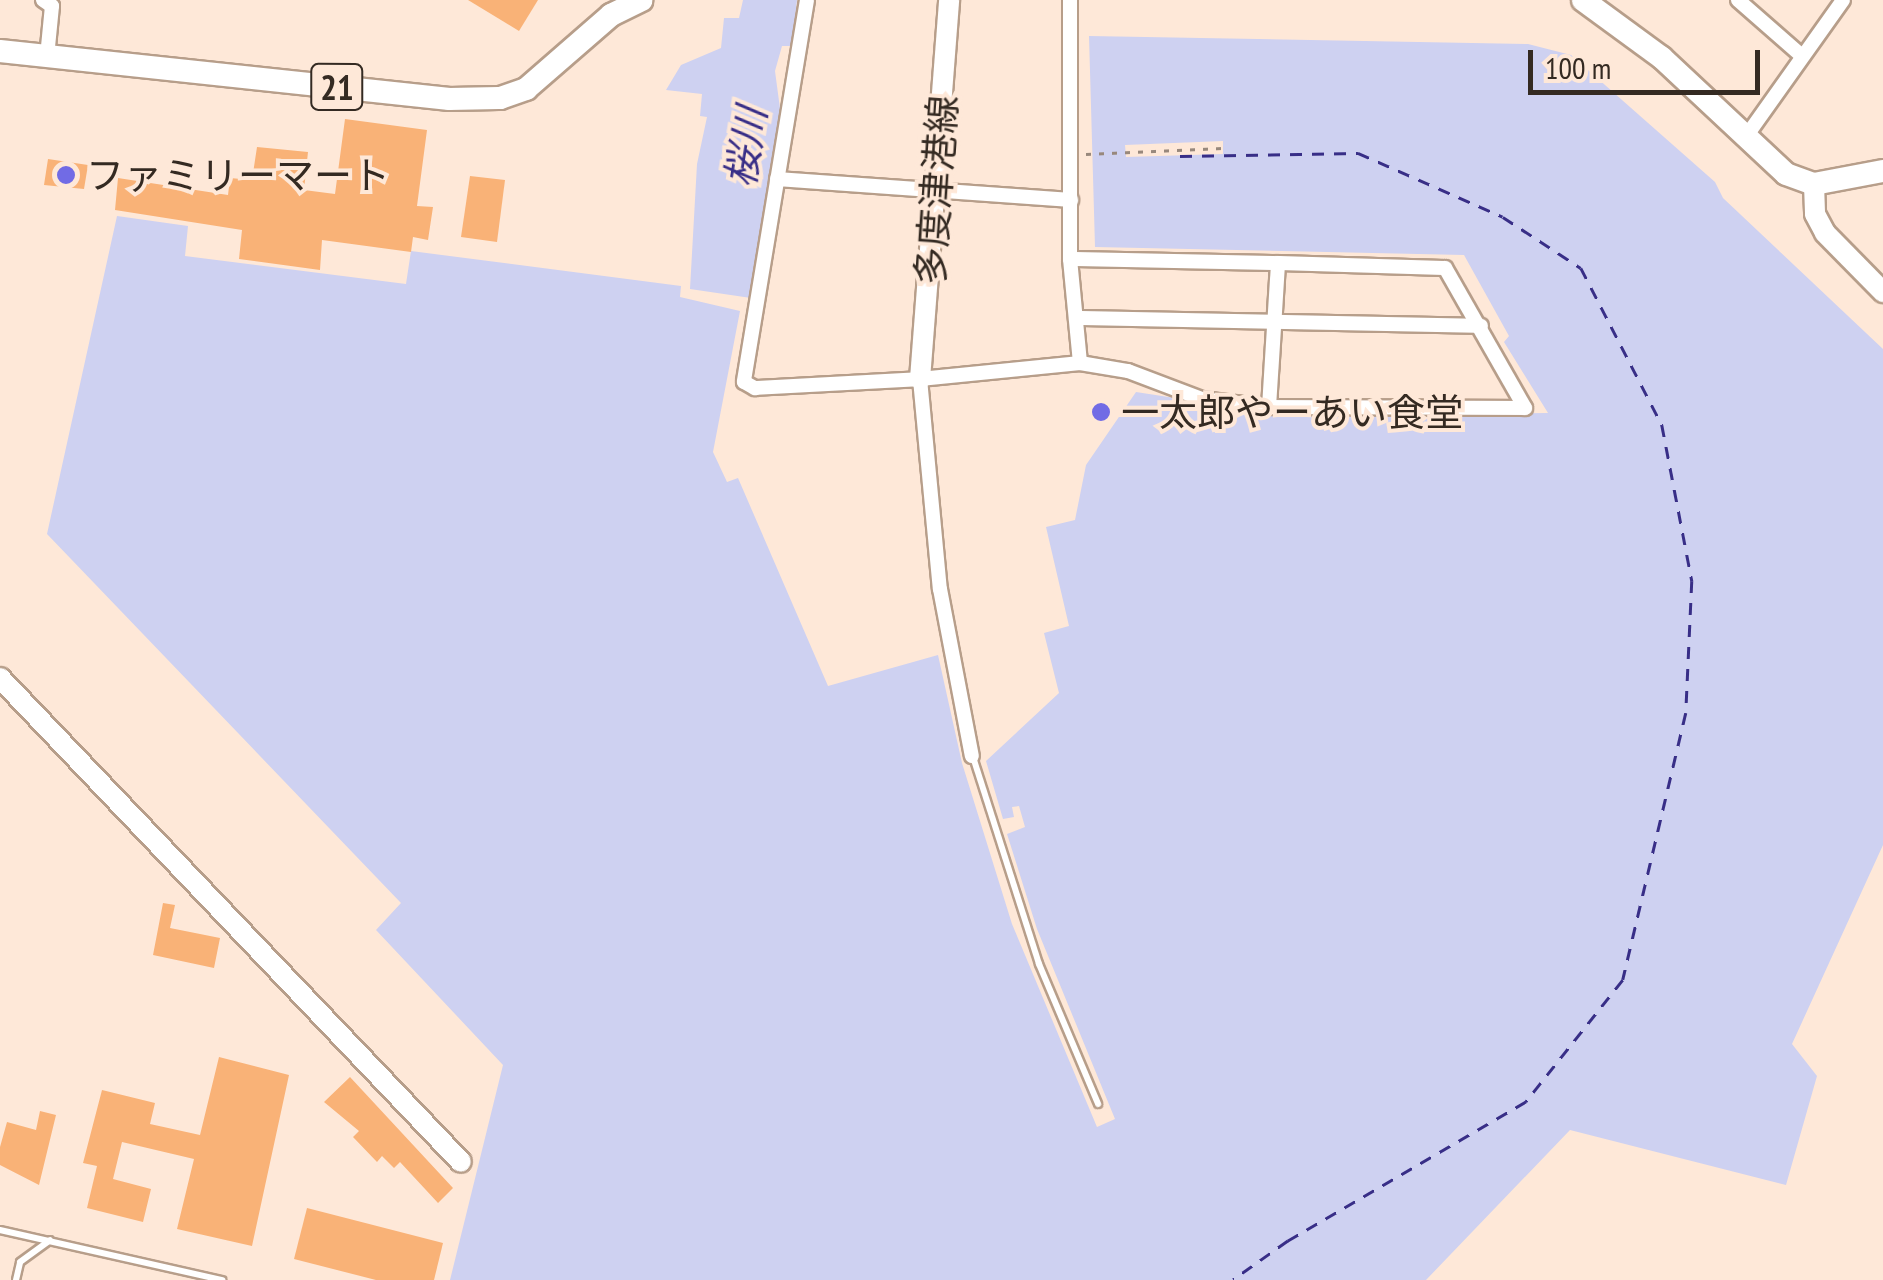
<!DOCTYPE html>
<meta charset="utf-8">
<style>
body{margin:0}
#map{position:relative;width:1883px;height:1280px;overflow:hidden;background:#fee8d8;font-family:"PT Sans Narrow","Noto Sans JP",sans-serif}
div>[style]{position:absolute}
.water>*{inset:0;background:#ced1f1}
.pier>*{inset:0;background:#fee8d8}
.ferry>*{height:2.5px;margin-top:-1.25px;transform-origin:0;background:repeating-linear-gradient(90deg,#382e87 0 12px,transparent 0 22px)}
.building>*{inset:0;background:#f9b277}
.path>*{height:2.5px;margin-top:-1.25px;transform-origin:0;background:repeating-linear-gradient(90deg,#98887c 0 5px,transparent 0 13px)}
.roads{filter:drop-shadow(2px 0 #b79e8a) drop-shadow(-2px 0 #b79e8a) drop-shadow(0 2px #b79e8a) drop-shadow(0 -2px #b79e8a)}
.lane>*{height:6px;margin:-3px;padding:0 3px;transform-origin:3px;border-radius:3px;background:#fff}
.street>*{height:14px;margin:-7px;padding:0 7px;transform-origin:7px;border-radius:7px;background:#fff}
.secondary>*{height:20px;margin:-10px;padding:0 10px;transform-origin:10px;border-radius:10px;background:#fff}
.primary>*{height:22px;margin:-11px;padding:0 11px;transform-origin:11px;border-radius:11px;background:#fff}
.dots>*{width:28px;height:28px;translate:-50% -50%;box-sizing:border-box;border:5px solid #fee8d8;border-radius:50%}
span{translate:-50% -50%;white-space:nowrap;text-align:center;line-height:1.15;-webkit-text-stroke:8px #fee8d8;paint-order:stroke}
.shield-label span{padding:2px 8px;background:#fee8d8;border:2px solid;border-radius:8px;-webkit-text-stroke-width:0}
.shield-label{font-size:35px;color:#342a22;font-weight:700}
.poi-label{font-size:38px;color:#342a22}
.left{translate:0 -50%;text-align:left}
.street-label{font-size:38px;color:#342a22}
.water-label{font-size:40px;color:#382e87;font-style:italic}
.scale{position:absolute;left:1528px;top:50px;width:232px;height:45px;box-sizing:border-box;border:5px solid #342a22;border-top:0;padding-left:12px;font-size:30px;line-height:35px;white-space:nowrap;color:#342a22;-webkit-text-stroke:8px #fee8d8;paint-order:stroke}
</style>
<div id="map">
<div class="water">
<i style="clip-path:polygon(743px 0,797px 0,792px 46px,782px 46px,775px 71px,781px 116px,751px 298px,690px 289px,697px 164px,707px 117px,700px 116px,702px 94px,666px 90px,681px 65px,721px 48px,724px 18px,739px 18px)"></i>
<i style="clip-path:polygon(1089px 36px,1528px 44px,1571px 55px,1715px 182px,1723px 198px,1883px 349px,1883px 845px,1792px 1044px,1817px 1076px,1786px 1185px,1570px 1130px,1426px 1280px,450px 1280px,503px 1065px,376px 930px,401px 903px,47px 534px,117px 216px,188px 226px,185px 256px,406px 284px,411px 251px,681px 286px,680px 297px,740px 311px,713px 452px,727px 482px,738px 478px,828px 686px,938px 655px,962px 763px,1012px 924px,1097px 1127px,1115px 1119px,1037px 929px,1007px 834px,1025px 827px,1019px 806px,1012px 807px,1014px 817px,1003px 819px,986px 761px,1059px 693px,1044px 633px,1069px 626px,1046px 527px,1075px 520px,1086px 465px,1136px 392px,1285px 415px,1548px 413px,1504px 342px,1509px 336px,1464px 255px,1095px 247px)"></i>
</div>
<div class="pier">
<i style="clip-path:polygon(1223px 141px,1223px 154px,1126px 157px,1125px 145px)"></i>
</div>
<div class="ferry">
<i style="left:1180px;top:156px;width:178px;rotate:-1deg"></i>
<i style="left:1358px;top:153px;width:158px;rotate:23.8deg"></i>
<i style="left:1503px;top:217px;width:93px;rotate:33.2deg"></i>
<i style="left:1581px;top:268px;width:177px;rotate:62.7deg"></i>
<i style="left:1662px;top:425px;width:159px;rotate:79.1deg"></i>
<i style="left:1692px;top:581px;width:132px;rotate:92.6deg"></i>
<i style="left:1686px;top:713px;width:274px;rotate:103.3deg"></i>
<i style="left:1623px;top:980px;width:156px;rotate:128.5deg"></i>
<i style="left:1526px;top:1102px;width:276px;rotate:149.7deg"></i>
<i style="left:1288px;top:1241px;width:67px;rotate:144.7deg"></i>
</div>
<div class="building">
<i style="clip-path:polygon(468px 0,538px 0,519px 31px)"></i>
<i style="clip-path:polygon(345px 119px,427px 130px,417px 206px,433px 207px,428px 240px,413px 237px,411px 252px,322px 240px,320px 270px,239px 259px,242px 230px,115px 210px,118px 178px,228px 195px,230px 178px,252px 180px,257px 147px,308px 152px,304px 190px,335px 194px)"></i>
<i style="clip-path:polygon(48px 159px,88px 165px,84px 189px,44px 185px)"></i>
<i style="clip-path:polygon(470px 176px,505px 180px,497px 242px,461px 237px)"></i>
<i style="clip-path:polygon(163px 903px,175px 905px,170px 928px,220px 938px,214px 968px,153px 955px)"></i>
<i style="clip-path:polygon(219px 1057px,289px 1075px,252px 1246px,177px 1229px,194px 1159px,122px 1142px,113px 1179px,151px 1189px,143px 1222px,87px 1208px,97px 1166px,83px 1163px,102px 1090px,155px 1103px,150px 1124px,200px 1135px)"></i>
<i style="clip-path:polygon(350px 1077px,453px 1188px,438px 1203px,400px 1162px,394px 1168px,382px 1156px,377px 1162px,353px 1137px,359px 1131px,324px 1102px)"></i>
<i style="clip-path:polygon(40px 1111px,56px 1115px,39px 1185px,0 1165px,0 1147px,7px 1122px,36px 1130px)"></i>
<i style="clip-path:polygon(307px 1208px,443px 1243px,434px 1280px,376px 1280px,294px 1259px)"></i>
</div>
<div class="path">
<i style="left:1086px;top:154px;width:137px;rotate:-2.5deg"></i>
</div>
<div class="roads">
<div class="lane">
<i style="left:973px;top:757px;width:217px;rotate:72.3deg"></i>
<i style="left:1039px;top:964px;width:152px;rotate:67.1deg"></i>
<i style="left:0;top:1230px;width:228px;rotate:12.7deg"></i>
<i style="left:16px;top:1280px;width:18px;rotate:-77deg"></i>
<i style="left:20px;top:1262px;width:37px;rotate:-36deg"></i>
</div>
<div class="street">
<i style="left:43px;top:0;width:11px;rotate:34deg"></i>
<i style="left:52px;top:6px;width:51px;rotate:95.6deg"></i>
<i style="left:807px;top:0;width:387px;rotate:99.4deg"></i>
<i style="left:744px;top:382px;width:13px;rotate:29deg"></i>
<i style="left:755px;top:388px;width:165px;rotate:-3.1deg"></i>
<i style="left:920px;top:379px;width:211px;rotate:84.6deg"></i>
<i style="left:940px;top:589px;width:170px;rotate:79.2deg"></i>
<i style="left:1070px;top:0;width:259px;rotate:90deg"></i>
<i style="left:1070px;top:259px;width:104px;rotate:84.5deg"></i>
<i style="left:1738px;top:0;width:85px;rotate:41.2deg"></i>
<i style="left:1745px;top:138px;width:169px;rotate:-54.6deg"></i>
<i style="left:777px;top:179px;width:295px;rotate:4.1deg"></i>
<i style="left:1076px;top:318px;width:405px;rotate:1.1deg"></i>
<i style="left:920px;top:379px;width:161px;rotate:-5.7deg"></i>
<i style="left:1080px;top:363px;width:49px;rotate:9.5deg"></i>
<i style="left:1128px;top:371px;width:79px;rotate:20.7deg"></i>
<i style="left:1202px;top:399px;width:67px;rotate:6.8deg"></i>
<i style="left:1269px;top:407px;width:144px;rotate:-86.4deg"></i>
<i style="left:1278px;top:263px;width:208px;rotate:-178.9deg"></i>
<i style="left:1269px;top:407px;width:256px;rotate:0.2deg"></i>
<i style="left:1525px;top:408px;width:161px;rotate:-119.7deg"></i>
<i style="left:1445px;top:268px;width:167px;rotate:-178.3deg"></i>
</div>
<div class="secondary">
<i style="left:1814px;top:184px;width:30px;rotate:88deg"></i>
<i style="left:1815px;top:214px;width:21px;rotate:62deg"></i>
<i style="left:1825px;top:233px;width:83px;rotate:45.5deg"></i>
<i style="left:920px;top:379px;width:380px;rotate:-85.6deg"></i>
<i style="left:0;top:678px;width:668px;rotate:46.39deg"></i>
</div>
<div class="primary">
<i style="left:1583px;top:0;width:97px;rotate:36.2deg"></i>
<i style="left:1661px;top:57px;width:171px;rotate:43.1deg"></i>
<i style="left:1786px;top:174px;width:30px;rotate:20deg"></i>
<i style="left:1814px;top:184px;width:70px;rotate:-10.7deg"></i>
<i style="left:0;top:51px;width:452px;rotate:6.1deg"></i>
<i style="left:449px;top:99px;width:51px;rotate:-1.1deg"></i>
<i style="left:500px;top:98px;width:28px;rotate:-19deg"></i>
<i style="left:526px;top:89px;width:113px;rotate:-41deg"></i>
<i style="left:611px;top:15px;width:34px;rotate:-26deg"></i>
</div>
</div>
<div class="dots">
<i style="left:66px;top:175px;background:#716be5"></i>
<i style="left:1101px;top:412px;background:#716be5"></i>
</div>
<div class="shield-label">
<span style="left:337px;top:87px">21</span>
</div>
<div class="poi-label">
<span class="left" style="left:86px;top:175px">ファミリーマート</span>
<span class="left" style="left:1121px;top:412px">一太郎やーあい食堂</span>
</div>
<div class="street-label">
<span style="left:936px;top:190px;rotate:-86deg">多度津港線</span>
</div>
<div class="water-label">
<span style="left:745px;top:147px;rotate:-81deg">桜川</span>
</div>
<div class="scale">100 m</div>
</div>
